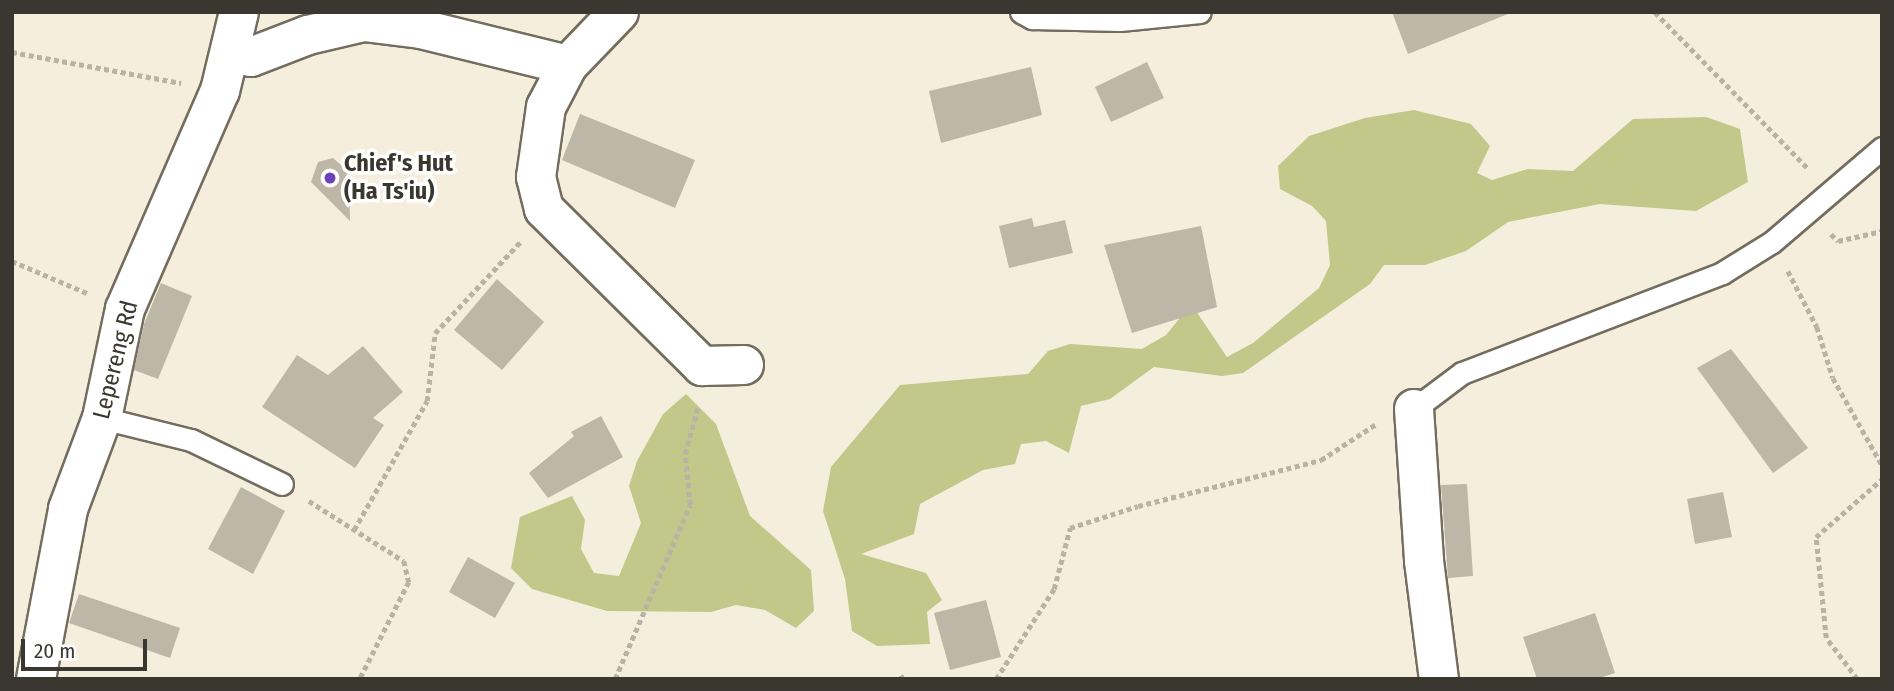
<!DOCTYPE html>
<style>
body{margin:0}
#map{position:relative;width:1894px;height:691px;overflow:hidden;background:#f6eedd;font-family:"Fira Sans Condensed",sans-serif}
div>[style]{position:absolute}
.green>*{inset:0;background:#c2c889}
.building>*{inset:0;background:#beb6a6}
.path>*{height:4.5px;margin-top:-2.25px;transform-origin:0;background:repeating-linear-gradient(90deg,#b9b2a5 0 5px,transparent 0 8.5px)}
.roads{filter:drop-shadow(2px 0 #746d5f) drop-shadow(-2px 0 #746d5f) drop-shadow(0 2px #746d5f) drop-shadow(0 -2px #746d5f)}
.lane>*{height:21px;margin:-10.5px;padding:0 10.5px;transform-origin:10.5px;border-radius:10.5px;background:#fff}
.street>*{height:38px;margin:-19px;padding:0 19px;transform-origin:19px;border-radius:19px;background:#fff}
.dots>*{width:19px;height:19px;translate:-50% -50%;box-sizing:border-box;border:4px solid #fff;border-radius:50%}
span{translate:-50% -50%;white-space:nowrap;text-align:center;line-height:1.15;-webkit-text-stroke:7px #fff;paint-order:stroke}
.poi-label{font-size:24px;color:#3a3730;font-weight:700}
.left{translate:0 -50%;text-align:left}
.street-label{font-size:24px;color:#3a3730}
.frame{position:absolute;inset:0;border:14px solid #3a3730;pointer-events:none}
.scale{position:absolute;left:21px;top:639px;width:126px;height:32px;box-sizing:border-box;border:4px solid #3a3730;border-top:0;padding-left:9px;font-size:21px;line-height:24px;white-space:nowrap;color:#3a3730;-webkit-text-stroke:5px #fff;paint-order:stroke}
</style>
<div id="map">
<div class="green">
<i style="clip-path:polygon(1414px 110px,1471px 124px,1490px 146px,1477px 173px,1492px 180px,1528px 169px,1573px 171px,1633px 119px,1706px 117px,1740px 129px,1748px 182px,1696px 211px,1600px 204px,1508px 222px,1466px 251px,1425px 265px,1384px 265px,1370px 284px,1243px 373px,1222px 376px,1154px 367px,1110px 399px,1081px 406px,1069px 453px,1046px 441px,1021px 444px,1015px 464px,983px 470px,920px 504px,914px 534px,861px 554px,926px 573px,942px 600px,927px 612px,930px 644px,877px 646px,852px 631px,845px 579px,823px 511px,831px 467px,900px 385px,1028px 374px,1048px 351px,1070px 344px,1142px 349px,1166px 335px,1179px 319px,1168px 279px,1194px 292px,1198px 314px,1227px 357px,1253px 343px,1319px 288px,1330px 265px,1326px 221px,1312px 206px,1280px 189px,1278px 166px,1309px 136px,1365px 118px)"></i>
<i style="clip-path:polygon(686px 394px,716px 424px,750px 516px,811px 570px,814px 611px,796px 628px,765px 610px,736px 605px,711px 612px,607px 611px,532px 589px,511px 568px,520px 517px,572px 496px,585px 520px,581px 549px,594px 573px,619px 576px,641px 523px,629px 486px,637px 461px,663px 414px)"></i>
</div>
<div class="building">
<i style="clip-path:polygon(1392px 12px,1507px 12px,1508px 14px,1408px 54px)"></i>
<i style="clip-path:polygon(1147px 62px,1164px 98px,1111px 122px,1095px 87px)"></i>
<i style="clip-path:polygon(1031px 67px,1042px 115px,941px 143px,929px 91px)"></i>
<i style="clip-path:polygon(580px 114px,695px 160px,675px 208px,562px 160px)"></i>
<i style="clip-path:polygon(333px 158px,349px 172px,350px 221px,311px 182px,318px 162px)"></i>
<i style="clip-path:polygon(1032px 218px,1034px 227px,1065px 220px,1073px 253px,1009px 268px,999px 226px)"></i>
<i style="clip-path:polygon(1201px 226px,1217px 307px,1132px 333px,1104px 245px)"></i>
<i style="clip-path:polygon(497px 279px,544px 322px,502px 370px,454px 330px)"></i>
<i style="clip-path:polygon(161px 283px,192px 296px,158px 379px,134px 370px,144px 324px)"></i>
<i style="clip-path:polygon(363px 346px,403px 392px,373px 418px,384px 425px,355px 468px,262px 407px,297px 355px,328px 375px)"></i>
<i style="clip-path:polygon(1731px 349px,1808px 448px,1773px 473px,1697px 368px)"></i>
<i style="clip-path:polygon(601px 416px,623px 457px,548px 498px,529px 473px,574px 436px,571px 432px)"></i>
<i style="clip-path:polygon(1467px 484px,1473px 576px,1448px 578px,1441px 485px)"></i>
<i style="clip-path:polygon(241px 487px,285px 511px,253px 574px,208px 549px)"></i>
<i style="clip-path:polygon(1723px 492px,1732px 537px,1695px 544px,1687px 499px)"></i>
<i style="clip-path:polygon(468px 557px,515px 583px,495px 618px,449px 592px)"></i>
<i style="clip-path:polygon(79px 594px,180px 628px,170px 658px,69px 623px)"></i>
<i style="clip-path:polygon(986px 600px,1001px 657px,950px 670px,934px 613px)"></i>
<i style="clip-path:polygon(1595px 613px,1615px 673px,1596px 679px,1537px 679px,1523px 637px)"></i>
</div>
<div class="path">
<i style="left:1655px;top:12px;width:219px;rotate:45.6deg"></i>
<i style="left:12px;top:52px;width:172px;rotate:10.4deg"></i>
<i style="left:1831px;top:234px;width:10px;rotate:45deg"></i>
<i style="left:1838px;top:241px;width:45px;rotate:-12.8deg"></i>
<i style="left:12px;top:261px;width:84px;rotate:23.2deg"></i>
<i style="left:1788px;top:271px;width:63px;rotate:62.6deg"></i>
<i style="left:1817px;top:327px;width:53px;rotate:72.6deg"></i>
<i style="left:1833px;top:378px;width:100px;rotate:60.6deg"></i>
<i style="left:309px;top:501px;width:112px;rotate:32.3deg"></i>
<i style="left:404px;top:561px;width:22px;rotate:77deg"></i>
<i style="left:409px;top:582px;width:109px;rotate:116.8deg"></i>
<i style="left:354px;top:530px;width:148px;rotate:-60.5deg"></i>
<i style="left:427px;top:401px;width:68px;rotate:-83.3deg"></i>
<i style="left:435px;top:333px;width:126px;rotate:-46.9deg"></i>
<i style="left:901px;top:675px;width:4px;rotate:63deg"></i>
<i style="left:615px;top:679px;width:189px;rotate:-66.7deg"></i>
<i style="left:690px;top:505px;width:51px;rotate:-95.6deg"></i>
<i style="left:685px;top:454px;width:49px;rotate:-74.5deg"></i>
<i style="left:996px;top:679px;width:107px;rotate:-57.2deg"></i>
<i style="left:1054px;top:589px;width:63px;rotate:-75.3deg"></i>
<i style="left:1070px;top:528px;width:71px;rotate:-17.9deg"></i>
<i style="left:1138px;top:506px;width:189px;rotate:-14.1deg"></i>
<i style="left:1321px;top:460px;width:66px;rotate:-33.2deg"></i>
<i style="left:1857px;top:679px;width:51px;rotate:-127.1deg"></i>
<i style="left:1826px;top:638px;width:101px;rotate:-95.7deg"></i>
<i style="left:1816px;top:537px;width:88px;rotate:-41.3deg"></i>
</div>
<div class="roads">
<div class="lane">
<i style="left:1021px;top:12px;width:13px;rotate:29deg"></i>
<i style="left:1032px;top:18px;width:88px;rotate:1.3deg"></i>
<i style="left:1120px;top:20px;width:80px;rotate:-5.7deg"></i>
<i style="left:1414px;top:409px;width:60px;rotate:-36.9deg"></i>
<i style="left:1462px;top:373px;width:279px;rotate:-21deg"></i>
<i style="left:1722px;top:273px;width:59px;rotate:-31.8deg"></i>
<i style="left:1772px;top:242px;width:145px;rotate:-40.5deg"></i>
<i style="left:102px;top:418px;width:92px;rotate:13.9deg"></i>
<i style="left:191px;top:440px;width:101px;rotate:25.8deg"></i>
</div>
<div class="street">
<i style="left:619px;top:12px;width:74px;rotate:133.9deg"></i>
<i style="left:568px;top:65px;width:47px;rotate:117.6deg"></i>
<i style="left:546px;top:107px;width:71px;rotate:98.1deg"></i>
<i style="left:536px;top:177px;width:33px;rotate:76deg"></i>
<i style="left:544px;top:209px;width:223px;rotate:44.8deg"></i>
<i style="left:702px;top:366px;width:42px;rotate:-1.4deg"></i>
<i style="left:231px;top:53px;width:20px;rotate:11deg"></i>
<i style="left:251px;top:57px;width:61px;rotate:-21.1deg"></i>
<i style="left:308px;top:35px;width:57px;rotate:-13.1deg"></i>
<i style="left:364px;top:22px;width:57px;rotate:7deg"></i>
<i style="left:421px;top:29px;width:151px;rotate:13.8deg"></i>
<i style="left:1414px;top:409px;width:152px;rotate:86.2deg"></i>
<i style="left:1424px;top:561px;width:119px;rotate:82.8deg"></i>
<i style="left:36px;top:679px;width:173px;rotate:-79.3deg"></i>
<i style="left:68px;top:509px;width:97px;rotate:-69.5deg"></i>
<i style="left:102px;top:418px;width:111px;rotate:-78.1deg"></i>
<i style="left:125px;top:309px;width:238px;rotate:-66.5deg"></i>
<i style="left:220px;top:91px;width:81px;rotate:-76.5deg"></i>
</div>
</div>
<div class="dots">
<i style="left:330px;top:178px;background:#6c41b9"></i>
</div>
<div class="poi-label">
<span class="left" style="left:344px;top:178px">Chief's Hut<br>(Ha Ts'iu)</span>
</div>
<div class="street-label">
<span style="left:116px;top:360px;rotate:-76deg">Lepereng Rd</span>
</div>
<div class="frame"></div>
<div class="scale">20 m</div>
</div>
